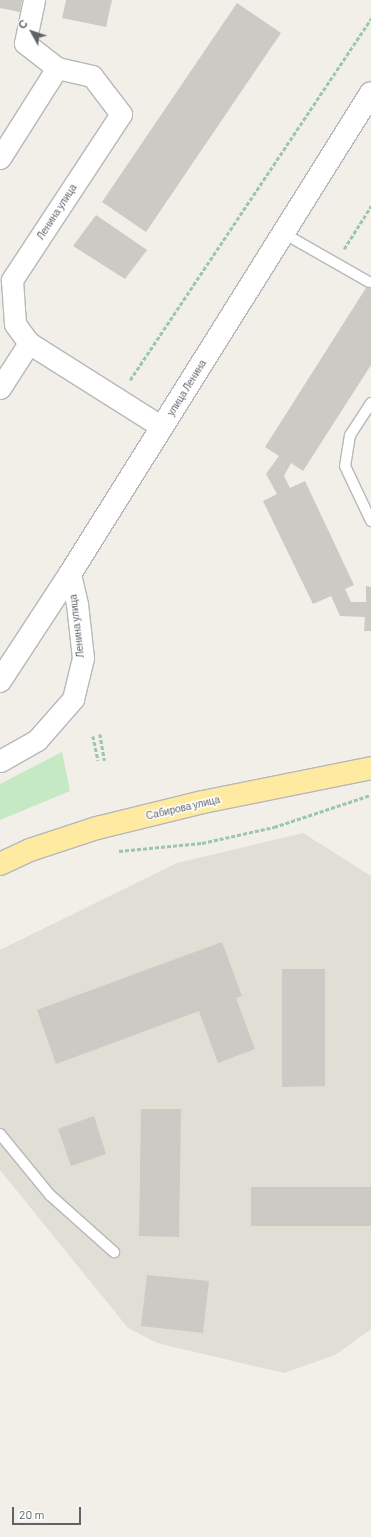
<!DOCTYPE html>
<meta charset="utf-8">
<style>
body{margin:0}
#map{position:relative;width:371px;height:1537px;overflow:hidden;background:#f1efe8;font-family:Barlow,sans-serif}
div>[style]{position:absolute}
.education>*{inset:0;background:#e1ded6}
.green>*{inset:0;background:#c5e8c5}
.building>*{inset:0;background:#cccac5}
.path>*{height:2.5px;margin-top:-1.25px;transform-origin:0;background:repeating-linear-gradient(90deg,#9cc7a9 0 4px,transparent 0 6px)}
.roads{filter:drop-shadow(1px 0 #b5b8bc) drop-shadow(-1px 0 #b5b8bc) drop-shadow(0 1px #b5b8bc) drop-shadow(0 -1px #b5b8bc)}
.service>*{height:10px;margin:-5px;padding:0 5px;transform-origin:5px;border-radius:5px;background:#fff}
.minor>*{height:21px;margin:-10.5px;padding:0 10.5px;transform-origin:10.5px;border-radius:10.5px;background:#fff}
.secondary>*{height:22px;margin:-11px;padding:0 11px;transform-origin:11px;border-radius:11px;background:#fff}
.trunk>*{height:22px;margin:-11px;padding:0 11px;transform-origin:11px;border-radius:11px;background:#feeaa1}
span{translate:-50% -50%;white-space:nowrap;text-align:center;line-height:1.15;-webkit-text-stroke:3px #fff;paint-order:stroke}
.street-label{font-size:10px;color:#5f6368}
.north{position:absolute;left:12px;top:12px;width:40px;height:40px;-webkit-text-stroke:3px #fff;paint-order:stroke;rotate:310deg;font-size:11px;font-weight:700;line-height:16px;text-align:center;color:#5f6368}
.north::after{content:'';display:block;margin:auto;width:14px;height:18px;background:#5f6368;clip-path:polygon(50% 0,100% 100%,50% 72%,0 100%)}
.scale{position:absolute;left:12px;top:1507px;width:69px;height:18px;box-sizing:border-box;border:2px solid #5f6368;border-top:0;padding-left:5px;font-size:12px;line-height:14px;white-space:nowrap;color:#5f6368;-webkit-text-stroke:3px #fff;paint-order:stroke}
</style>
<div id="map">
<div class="education">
<i style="clip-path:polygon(303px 833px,371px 876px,371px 1329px,335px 1355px,284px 1373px,157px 1343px,128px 1328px,0 1170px,0 950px,177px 863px)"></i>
</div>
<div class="green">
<i style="clip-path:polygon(62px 752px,70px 791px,0 820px,0 784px)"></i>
</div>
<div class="building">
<i style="clip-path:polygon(0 0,22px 0,20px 12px,0 8px)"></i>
<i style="clip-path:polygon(66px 0,112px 0,106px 27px,62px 18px)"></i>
<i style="clip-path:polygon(237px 3px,281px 33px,146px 232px,102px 202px)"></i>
<i style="clip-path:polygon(96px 215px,147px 250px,125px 279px,73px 246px)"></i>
<i style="clip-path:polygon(371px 280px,371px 365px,303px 471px,291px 463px,284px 476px,290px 488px,305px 481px,354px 585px,345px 589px,351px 602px,366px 602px,366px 586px,371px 587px,371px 631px,364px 631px,365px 617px,340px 616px,331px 596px,313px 604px,263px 501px,277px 494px,266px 474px,279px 456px,265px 447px)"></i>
<i style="clip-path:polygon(222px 942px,242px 996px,236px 998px,255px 1049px,218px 1063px,199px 1011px,56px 1064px,37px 1010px)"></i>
<i style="clip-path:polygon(282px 969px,325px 969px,325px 1086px,282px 1087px)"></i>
<i style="clip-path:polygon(141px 1109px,181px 1109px,179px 1237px,139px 1236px)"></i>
<i style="clip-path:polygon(94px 1116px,106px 1154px,71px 1166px,58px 1129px)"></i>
<i style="clip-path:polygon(251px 1187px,371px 1187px,371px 1226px,251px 1226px)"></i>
<i style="clip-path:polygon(147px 1275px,209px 1281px,203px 1333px,141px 1326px)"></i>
</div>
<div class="path">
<i style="left:344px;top:249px;width:51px;rotate:-57.9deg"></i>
<i style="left:130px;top:380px;width:435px;rotate:-56.3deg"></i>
<i style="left:100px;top:734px;width:27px;rotate:80deg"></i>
<i style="left:93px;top:736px;width:25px;rotate:78deg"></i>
<i style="left:119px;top:851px;width:83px;rotate:-5.5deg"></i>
<i style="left:202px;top:843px;width:74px;rotate:-12.5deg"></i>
<i style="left:274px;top:827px;width:102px;rotate:-18.3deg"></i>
</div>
<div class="roads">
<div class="service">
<i style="left:283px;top:233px;width:99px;rotate:29.7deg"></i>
<i style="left:371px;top:403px;width:38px;rotate:123deg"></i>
<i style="left:350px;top:435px;width:31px;rotate:99deg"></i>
<i style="left:345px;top:466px;width:61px;rotate:64.7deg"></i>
<i style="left:0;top:1134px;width:79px;rotate:50.7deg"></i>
<i style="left:50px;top:1195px;width:86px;rotate:41.7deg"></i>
</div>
<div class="minor">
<i style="left:34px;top:0;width:44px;rotate:101.8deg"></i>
<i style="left:25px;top:43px;width:41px;rotate:38deg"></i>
<i style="left:0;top:158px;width:107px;rotate:-57.7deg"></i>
<i style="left:57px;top:68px;width:36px;rotate:13deg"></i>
<i style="left:92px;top:76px;width:48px;rotate:52.7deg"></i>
<i style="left:121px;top:114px;width:199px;rotate:123.3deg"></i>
<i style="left:12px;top:280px;width:44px;rotate:86.1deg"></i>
<i style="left:15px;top:324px;width:24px;rotate:54deg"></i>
<i style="left:29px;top:343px;width:157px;rotate:32.3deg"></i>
<i style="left:0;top:388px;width:54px;rotate:-57.2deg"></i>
<i style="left:0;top:761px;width:43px;rotate:-29.6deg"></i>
<i style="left:37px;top:740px;width:55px;rotate:-48.7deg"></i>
<i style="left:73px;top:699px;width:42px;rotate:-76.3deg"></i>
<i style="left:83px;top:658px;width:54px;rotate:-96.3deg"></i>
<i style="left:77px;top:604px;width:31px;rotate:-103deg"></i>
</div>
<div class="secondary">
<i style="left:0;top:681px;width:128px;rotate:-56.8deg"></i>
<i style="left:70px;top:574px;width:567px;rotate:-57.96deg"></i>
</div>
<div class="trunk">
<i style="left:0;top:864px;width:33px;rotate:-25deg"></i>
<i style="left:30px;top:850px;width:71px;rotate:-18.2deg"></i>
<i style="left:97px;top:828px;width:109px;rotate:-13.8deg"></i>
<i style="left:203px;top:802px;width:171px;rotate:-11.4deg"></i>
</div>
</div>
<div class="street-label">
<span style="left:57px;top:212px;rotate:-57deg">Ленина улица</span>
<span style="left:187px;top:388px;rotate:-58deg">улица Ленина</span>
<span style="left:77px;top:626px;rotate:-97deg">Ленина улица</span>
<span style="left:183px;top:808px;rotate:-13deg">Сабирова улица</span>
</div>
<div class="north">С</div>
<div class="scale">20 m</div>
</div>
